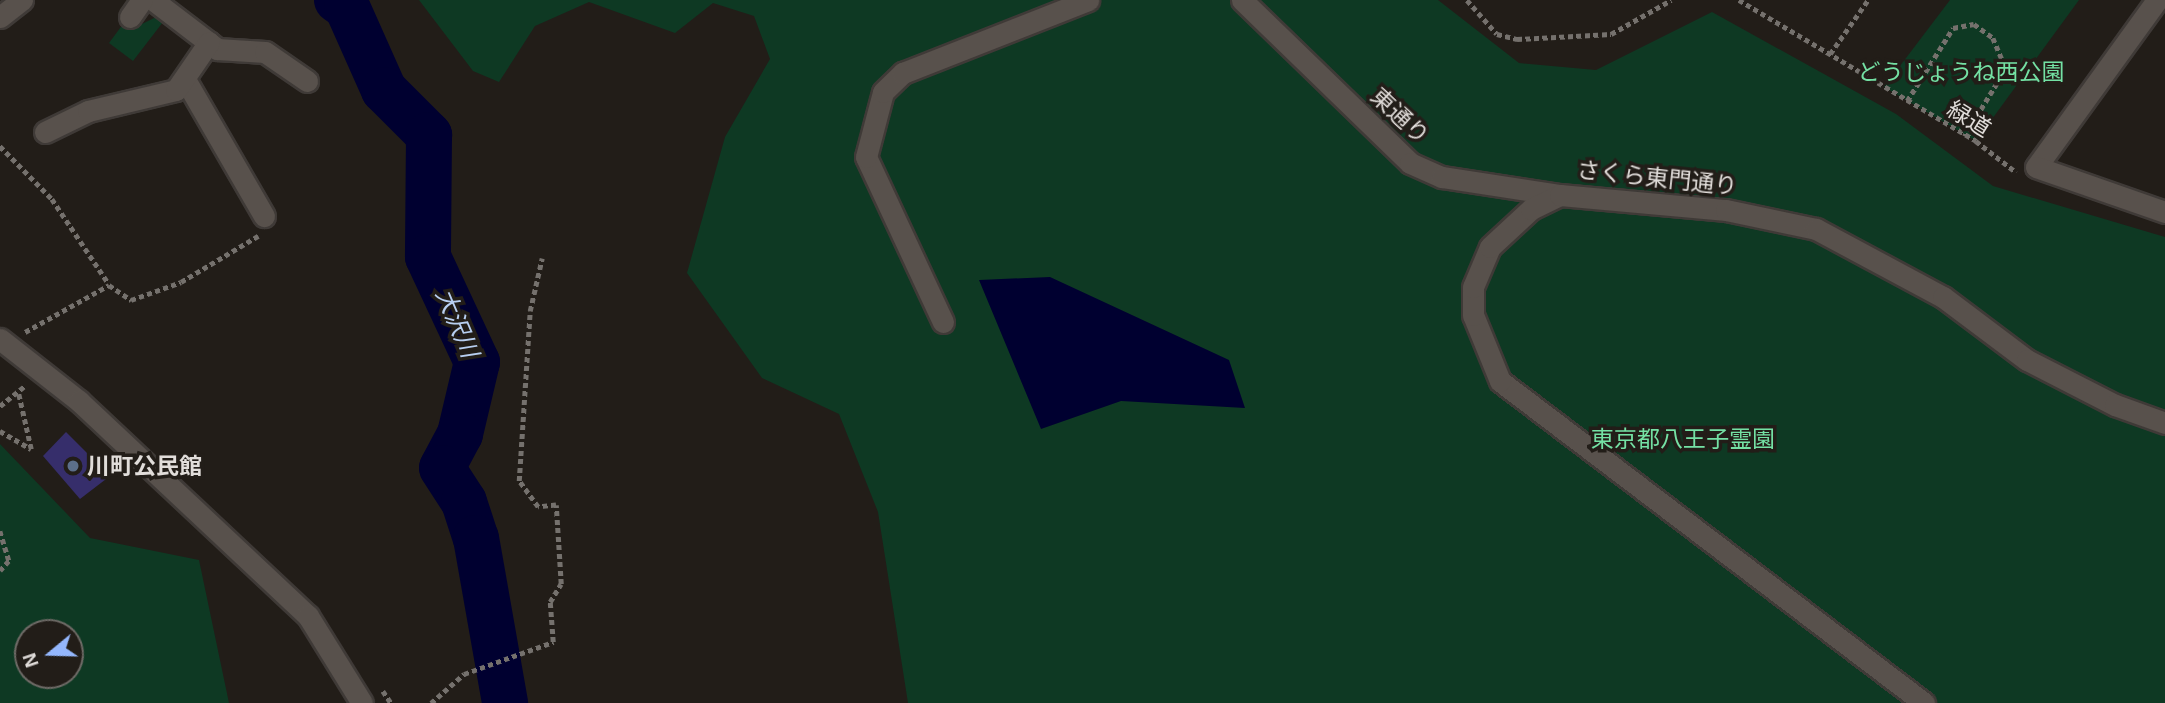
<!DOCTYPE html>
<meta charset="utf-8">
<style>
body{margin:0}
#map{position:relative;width:2165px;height:703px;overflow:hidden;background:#221d18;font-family:Arial,"Noto Sans JP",sans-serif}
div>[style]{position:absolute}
.green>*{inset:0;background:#0e3923}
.water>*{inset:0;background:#000030}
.river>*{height:46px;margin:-23px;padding:0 23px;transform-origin:23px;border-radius:23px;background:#000030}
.building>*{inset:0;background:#362e6b}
.path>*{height:4.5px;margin-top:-2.25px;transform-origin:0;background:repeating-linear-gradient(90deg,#75716d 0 5px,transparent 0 8.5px)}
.roads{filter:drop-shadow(2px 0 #3f3a37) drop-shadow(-2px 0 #3f3a37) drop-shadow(0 2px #3f3a37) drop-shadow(0 -2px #3f3a37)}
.minor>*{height:21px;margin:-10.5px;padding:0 10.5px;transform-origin:10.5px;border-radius:10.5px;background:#58514c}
.dots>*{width:19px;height:19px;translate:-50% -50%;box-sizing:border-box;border:4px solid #221d18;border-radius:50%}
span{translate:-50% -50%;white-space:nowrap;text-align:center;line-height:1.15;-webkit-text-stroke:7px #221d18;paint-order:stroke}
.park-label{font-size:23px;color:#74e1a4}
.street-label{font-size:23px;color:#e1ddda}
.poi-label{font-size:23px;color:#e1ddda;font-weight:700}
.left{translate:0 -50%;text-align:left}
.water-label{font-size:24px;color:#b8cff1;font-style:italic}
.north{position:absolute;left:14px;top:619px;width:70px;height:70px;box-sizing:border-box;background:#221d18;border:2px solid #6e6a66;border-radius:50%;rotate:251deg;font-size:19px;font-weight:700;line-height:28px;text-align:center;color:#e1ddda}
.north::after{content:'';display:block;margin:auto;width:24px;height:32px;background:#94b7fd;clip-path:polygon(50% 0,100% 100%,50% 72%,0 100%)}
</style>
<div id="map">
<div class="green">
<i style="clip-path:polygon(419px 0,1438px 0,1519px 63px,1596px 70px,1712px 12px,1896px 114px,1993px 186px,2165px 237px,2165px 703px,908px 703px,878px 512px,839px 414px,762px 378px,687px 273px,725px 137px,770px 59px,754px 16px,713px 3px,675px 33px,589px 2px,535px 26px,499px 82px,473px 71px)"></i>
<i style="clip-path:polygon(1950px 0,2079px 0,1976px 141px,1884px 87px)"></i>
<i style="clip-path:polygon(156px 17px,163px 22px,133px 61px,109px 43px,126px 20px,136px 27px)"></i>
<i style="clip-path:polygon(evenodd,0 444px,90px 538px,199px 560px,229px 703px,0 703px,0 444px,28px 633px,70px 633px,70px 675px,28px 675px,28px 633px)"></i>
</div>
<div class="water">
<i style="clip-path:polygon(1050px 277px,1229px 360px,1245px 408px,1121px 401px,1041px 429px,979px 280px)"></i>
</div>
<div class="river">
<i style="left:337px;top:0;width:12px;rotate:35deg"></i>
<i style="left:347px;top:7px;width:91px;rotate:66deg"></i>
<i style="left:384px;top:90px;width:64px;rotate:45deg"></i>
<i style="left:429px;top:135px;width:122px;rotate:90.5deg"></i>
<i style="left:428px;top:257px;width:116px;rotate:65deg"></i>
<i style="left:477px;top:362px;width:74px;rotate:103.3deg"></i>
<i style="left:460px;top:434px;width:38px;rotate:118deg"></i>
<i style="left:442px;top:468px;width:40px;rotate:57.1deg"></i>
<i style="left:464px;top:502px;width:38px;rotate:72deg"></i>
<i style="left:476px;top:538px;width:168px;rotate:80deg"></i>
</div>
<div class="building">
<i style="clip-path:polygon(66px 432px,110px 476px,80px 499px,43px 456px)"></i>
</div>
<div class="path">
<i style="left:1467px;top:0;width:45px;rotate:48.6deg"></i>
<i style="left:1497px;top:34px;width:21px;rotate:14deg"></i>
<i style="left:1517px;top:39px;width:94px;rotate:-3deg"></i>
<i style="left:1611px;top:34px;width:69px;rotate:-29.5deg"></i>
<i style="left:1739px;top:0;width:276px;rotate:30.7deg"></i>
<i style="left:1976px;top:141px;width:51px;rotate:37.8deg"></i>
<i style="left:1830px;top:54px;width:66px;rotate:-54.9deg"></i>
<i style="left:1907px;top:101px;width:86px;rotate:-57.8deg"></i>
<i style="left:1953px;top:28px;width:21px;rotate:-11deg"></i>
<i style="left:1974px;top:24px;width:24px;rotate:36deg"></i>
<i style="left:1993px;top:38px;width:34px;rotate:67deg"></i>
<i style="left:2006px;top:69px;width:79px;rotate:121.5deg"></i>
<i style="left:0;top:146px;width:74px;rotate:45.5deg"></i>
<i style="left:52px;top:199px;width:102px;rotate:56.2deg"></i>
<i style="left:25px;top:332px;width:96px;rotate:-29.2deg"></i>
<i style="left:109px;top:285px;width:27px;rotate:34deg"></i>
<i style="left:131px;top:300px;width:53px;rotate:-19.8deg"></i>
<i style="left:181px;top:282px;width:90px;rotate:-30.9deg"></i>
<i style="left:0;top:406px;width:33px;rotate:-39deg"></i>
<i style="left:0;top:431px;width:36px;rotate:30deg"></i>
<i style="left:31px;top:449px;width:58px;rotate:-102.8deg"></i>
<i style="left:0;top:531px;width:31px;rotate:73deg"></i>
<i style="left:9px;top:561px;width:13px;rotate:132deg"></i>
<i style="left:383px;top:691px;width:14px;rotate:56deg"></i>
<i style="left:431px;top:703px;width:44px;rotate:-41.3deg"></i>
<i style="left:464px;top:674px;width:95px;rotate:-19.8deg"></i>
<i style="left:553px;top:642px;width:40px;rotate:-94.3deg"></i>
<i style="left:550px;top:602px;width:21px;rotate:-59deg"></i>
<i style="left:561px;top:584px;width:79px;rotate:-93.6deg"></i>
<i style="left:556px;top:505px;width:18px;rotate:174deg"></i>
<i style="left:538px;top:507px;width:32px;rotate:-126deg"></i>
<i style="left:519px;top:481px;width:170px;rotate:-86.3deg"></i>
<i style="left:530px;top:311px;width:54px;rotate:-77.2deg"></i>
</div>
<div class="roads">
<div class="minor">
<i style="left:153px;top:0;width:81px;rotate:37.4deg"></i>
<i style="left:217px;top:49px;width:48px;rotate:3.6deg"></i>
<i style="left:265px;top:52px;width:51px;rotate:34.6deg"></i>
<i style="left:1242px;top:0;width:234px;rotate:44.1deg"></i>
<i style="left:1410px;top:163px;width:35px;rotate:24deg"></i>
<i style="left:1442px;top:177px;width:119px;rotate:8.7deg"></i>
<i style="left:2157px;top:0;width:206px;rotate:125.9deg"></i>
<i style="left:2036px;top:167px;width:137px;rotate:19.2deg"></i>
<i style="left:0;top:17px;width:28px;rotate:-38deg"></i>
<i style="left:130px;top:17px;width:21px;rotate:-55deg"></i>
<i style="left:186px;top:81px;width:156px;rotate:60deg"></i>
<i style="left:45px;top:132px;width:48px;rotate:-26deg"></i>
<i style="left:88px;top:111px;width:90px;rotate:-13.4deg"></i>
<i style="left:176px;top:90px;width:58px;rotate:-55.5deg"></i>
<i style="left:943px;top:322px;width:182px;rotate:-115deg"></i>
<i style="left:866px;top:157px;width:67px;rotate:-75.3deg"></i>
<i style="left:883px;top:92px;width:28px;rotate:-44deg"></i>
<i style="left:903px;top:73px;width:199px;rotate:-21.5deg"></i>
<i style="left:0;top:339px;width:100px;rotate:38.1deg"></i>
<i style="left:79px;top:401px;width:314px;rotate:43.2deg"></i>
<i style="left:308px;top:616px;width:102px;rotate:58.2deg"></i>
<i style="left:1924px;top:703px;width:532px;rotate:-142.79deg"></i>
<i style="left:1500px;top:381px;width:71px;rotate:-112.2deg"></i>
<i style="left:1473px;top:315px;width:28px;rotate:-90deg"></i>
<i style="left:1473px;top:287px;width:43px;rotate:-67deg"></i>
<i style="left:1490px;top:247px;width:56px;rotate:-42.8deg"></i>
<i style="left:1531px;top:209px;width:32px;rotate:-26deg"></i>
<i style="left:1560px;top:195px;width:167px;rotate:5.2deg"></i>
<i style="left:1726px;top:210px;width:92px;rotate:11.9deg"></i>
<i style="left:1816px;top:229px;width:144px;rotate:28.2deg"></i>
<i style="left:1943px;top:297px;width:105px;rotate:36.9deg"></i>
<i style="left:2027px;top:360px;width:99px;rotate:27.1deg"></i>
<i style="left:2115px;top:405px;width:53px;rotate:19.8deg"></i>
</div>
</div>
<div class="dots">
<i style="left:73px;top:466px;background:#5c6f8a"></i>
</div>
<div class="park-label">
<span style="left:1961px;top:72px">どうじょうね西公園</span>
<span style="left:1683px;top:439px">東京都八王子霊園</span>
</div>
<div class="street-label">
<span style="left:1400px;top:116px;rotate:43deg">東通り</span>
<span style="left:1969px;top:119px;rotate:32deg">緑道</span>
<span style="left:1657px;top:178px;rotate:6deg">さくら東門通り</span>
</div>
<div class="poi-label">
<span class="left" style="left:87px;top:466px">川町公民館</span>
</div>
<div class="water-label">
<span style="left:457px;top:323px;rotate:67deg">大沢川</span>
</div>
<div class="north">N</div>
</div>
